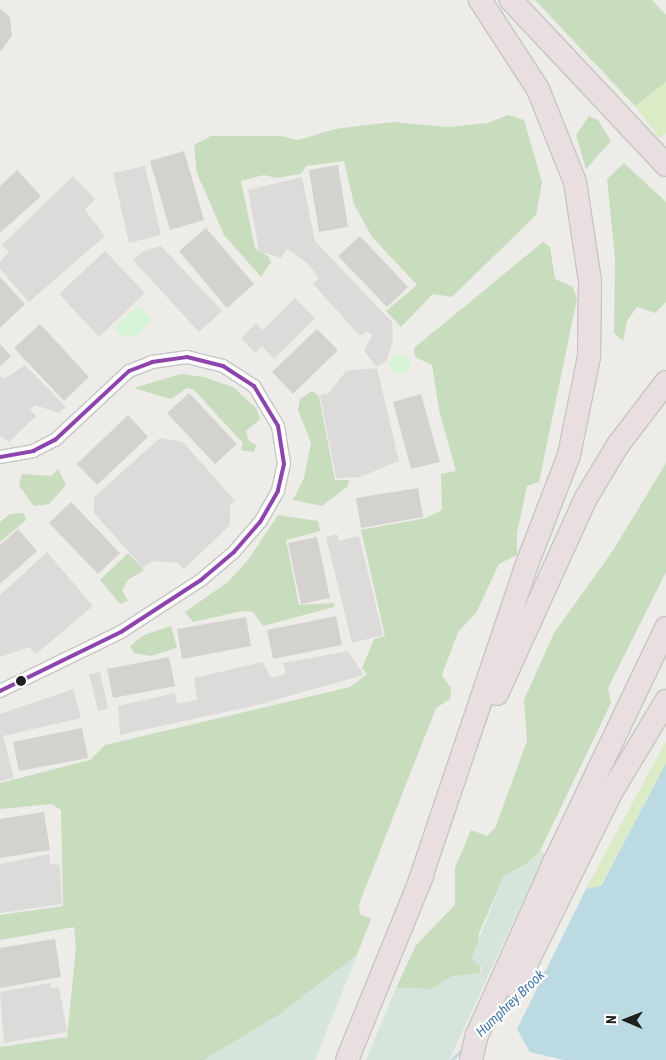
<!DOCTYPE html>
<style>
body{margin:0}
#map{position:relative;width:666px;height:1060px;overflow:hidden;background:#edece8;font-family:"Roboto Condensed",sans-serif}
div>[style]{position:absolute}
.residential>*{inset:0;background:#dcdbd9}
.grass>*{inset:0;background:#daebc6}
.forest>*{inset:0;background:#c8ddbd}
.wetland>*{inset:0;background:#d5e5db}
.park>*{inset:0;background:#d5f4d5}
.round{border-radius:50%}
.water>*{inset:0;background:#bbdae2}
.stream>*{height:3px;margin:-1.5px;padding:0 1.5px;transform-origin:1.5px;border-radius:1.5px;background:#bbdae2}
.building>*{inset:0;background:#d4d2cf}
.roads{filter:drop-shadow(1px 0 #c6c6c4) drop-shadow(-1px 0 #c6c6c4) drop-shadow(0 1px #c6c6c4) drop-shadow(0 -1px #c6c6c4)}
.street>*{height:12px;margin:-6px;padding:0 6px;transform-origin:6px;border-radius:6px;background:#fcfcfc}
.highway>*{height:22px;margin:-11px;padding:0 11px;transform-origin:11px;border-radius:11px;background:#eadfe0}
.bus-1>*{height:4px;margin:-2px;padding:0 2px;transform-origin:2px;border-radius:2px;background:#8e44ad}
.dots>*{width:14px;height:14px;translate:-50% -50%;box-sizing:border-box;border:2px solid #fff;border-radius:50%}
span{translate:-50% -50%;white-space:nowrap;text-align:center;line-height:1.15;-webkit-text-stroke:4px #fff;paint-order:stroke}
.water-label{font-size:14px;color:#4678aa;font-style:italic}
.north{position:absolute;left:601px;top:995px;width:50px;height:50px;-webkit-text-stroke:4px #fff;paint-order:stroke;rotate:271deg;font-size:14px;font-weight:700;line-height:20px;text-align:center;color:#1f1f1f}
.north::after{content:'';display:block;margin:auto;width:18px;height:22px;background:#1f1f1f;clip-path:polygon(50% 0,100% 100%,50% 72%,0 100%)}
</style>
<div id="map">
<div class="residential">
<i style="clip-path:polygon(145px 166px,161px 235px,129px 243px,113px 173px)"></i>
<i style="clip-path:polygon(73px 176px,95px 199px,85px 210px,105px 236px,29px 302px,0 269px,0 262px,9px 252px,2px 245px)"></i>
<i style="clip-path:polygon(302px 177px,315px 241px,392px 322px,393px 340px,387px 360px,377px 367px,364px 351px,372px 335px,367px 331px,360px 336px,313px 284px,319px 278px,307px 263px,287px 249px,281px 258px,259px 251px,248px 190px)"></i>
<i style="clip-path:polygon(161px 246px,222px 311px,199px 332px,133px 260px,142px 252px)"></i>
<i style="clip-path:polygon(105px 251px,145px 293px,99px 337px,59px 294px)"></i>
<i style="clip-path:polygon(295px 298px,315px 318px,274px 359px,262px 346px,255px 353px,241px 338px,256px 323px,263px 330px)"></i>
<i style="clip-path:polygon(25px 365px,66px 407px,59px 413px,35px 405px,30px 410px,36px 416px,9px 442px,0 436px,0 375px,4px 379px)"></i>
<i style="clip-path:polygon(377px 368px,399px 461px,360px 477px,336px 478px,320px 395px,328px 394px,346px 371px)"></i>
<i style="clip-path:polygon(160px 438px,183px 442px,235px 501px,230px 505px,230px 525px,184px 569px,178px 563px,153px 561px,143px 568px,94px 513px,94px 497px)"></i>
<i style="clip-path:polygon(337px 534px,339px 541px,359px 536px,383px 635px,352px 643px,326px 537px)"></i>
<i style="clip-path:polygon(47px 552px,93px 606px,36px 654px,29px 647px,0 657px,0 595px)"></i>
<i style="clip-path:polygon(348px 651px,364px 675px,253px 706px,120px 735px,118px 706px,175px 693px,177px 704px,197px 700px,194px 678px,263px 662px,271px 678px,286px 674px,283px 663px)"></i>
<i style="clip-path:polygon(100px 672px,108px 709px,98px 711px,89px 674px)"></i>
<i style="clip-path:polygon(73px 689px,81px 718px,3px 736px,14px 778px,0 781px,0 714px)"></i>
<i style="clip-path:polygon(49px 854px,50px 864px,60px 865px,62px 904px,0 913px,0 864px)"></i>
<i style="clip-path:polygon(51px 983px,51px 988px,59px 987px,67px 1032px,4px 1043px,0 992px)"></i>
</div>
<div class="grass">
<i style="clip-path:polygon(666px 82px,666px 133px,660px 138px,635px 106px)"></i>
<i style="clip-path:polygon(666px 741px,666px 763px,600px 886px,586px 889px)"></i>
</div>
<div class="forest">
<i style="clip-path:polygon(535px 0,652px 0,666px 15px,666px 82px,635px 106px)"></i>
<i style="clip-path:polygon(508px 115px,524px 120px,542px 182px,536px 215px,452px 297px,433px 294px,401px 327px,386px 311px,417px 285px,372px 237px,354px 204px,344px 161px,306px 166px,301px 174px,276px 178px,264px 175px,241px 181px,255px 248px,268px 256px,271px 262px,261px 277px,224px 235px,197px 173px,194px 145px,211px 136px,280px 136px,298px 140px,335px 129px,392px 122px,448px 127px,488px 123px)"></i>
<i style="clip-path:polygon(589px 116px,598px 120px,611px 141px,586px 169px,576px 135px)"></i>
<i style="clip-path:polygon(624px 163px,666px 202px,666px 302px,655px 313px,637px 307px,627px 321px,623px 341px,614px 333px,615px 258px,607px 179px)"></i>
<i style="clip-path:polygon(543px 242px,550px 247px,555px 279px,573px 287px,577px 299px,539px 482px,527px 486px,517px 533px,517px 555px,499px 564px,476px 613px,458px 632px,442px 675px,451px 688px,450px 699px,436px 708px,359px 904px,360px 914px,371px 919px,357px 955px,279px 1015px,204px 1060px,0 1060px,0 1047px,67px 1037px,76px 948px,74px 927px,0 940px,0 915px,63px 906px,61px 810px,52px 804px,0 809px,0 783px,90px 760px,105px 745px,350px 687px,367px 674px,362px 668px,374px 639px,385px 636px,361px 530px,426px 518px,442px 510px,441px 474px,456px 471px,439px 410px,432px 365px,415px 357px,414px 348px)"></i>
<i style="clip-path:polygon(181px 374px,204px 377px,233px 387px,257px 409px,260px 419px,246px 431px,248px 440px,256px 445px,254px 452px,241px 450px,243px 443px,194px 390px,187px 388px,171px 399px,134px 388px)"></i>
<i style="clip-path:polygon(312px 391px,319px 396px,335px 480px,349px 480px,348px 486px,322px 506px,293px 500px,304px 478px,311px 443px,298px 410px,300px 399px)"></i>
<i style="clip-path:polygon(666px 463px,666px 572px,608px 688px,611px 703px,540px 851px,526px 864px,504px 876px,479px 933px,480px 973px,452px 977px,432px 989px,396px 988px,416px 945px,455px 905px,455px 868px,471px 830px,487px 836px,495px 828px,527px 741px,524px 700px,554px 633px,612px 552px)"></i>
<i style="clip-path:polygon(58px 469px,66px 485px,49px 504px,34px 506px,19px 486px,22px 474px,51px 476px)"></i>
<i style="clip-path:polygon(24px 513px,26px 520px,0 542px,0 522px,10px 514px)"></i>
<i style="clip-path:polygon(278px 515px,318px 521px,320px 531px,286px 540px,299px 605px,334px 603px,334px 607px,263px 626px,253px 612px,242px 611px,193px 622px,185px 612px,228px 582px,248px 560px)"></i>
<i style="clip-path:polygon(128px 553px,144px 570px,128px 580px,122px 590px,128px 601px,120px 604px,100px 580px)"></i>
<i style="clip-path:polygon(171px 626px,177px 648px,150px 656px,134px 653px,130px 646px,144px 635px)"></i>
</div>
<div class="wetland">
<i style="clip-path:polygon(540px 851px,545px 854px,449px 1060px,366px 1060px,396px 988px,432px 989px,452px 976px,480px 973px,482px 967px,471px 959px,504px 876px,526px 864px)"></i>
<i style="clip-path:polygon(357px 955px,315px 1060px,204px 1060px,279px 1015px)"></i>
</div>
<div class="park">
<i style="clip-path:polygon(138px 307px,152px 318px,138px 335px,122px 337px,114px 327px)"></i>
<i class="round" style="left:390px;top:354px;width:20px;height:20px"></i>
</div>
<div class="water">
<i style="clip-path:polygon(666px 763px,666px 1060px,564px 1060px,530px 1052px,517px 1029px,586px 889px,601px 886px)"></i>
</div>
<div class="stream">
<i style="left:527px;top:987px;width:32px;rotate:-39deg"></i>
<i style="left:496px;top:1016px;width:29px;rotate:-44deg"></i>
<i style="left:451px;top:1060px;width:19px;rotate:-43deg"></i>
</div>
<div class="building">
<i style="clip-path:polygon(0 9px,10px 17px,12px 36px,0 52px)"></i>
<i style="clip-path:polygon(184px 151px,204px 220px,170px 230px,150px 161px)"></i>
<i style="clip-path:polygon(338px 165px,348px 227px,319px 232px,309px 170px)"></i>
<i style="clip-path:polygon(17px 170px,41px 196px,0 233px,0 186px)"></i>
<i style="clip-path:polygon(206px 228px,254px 284px,227px 308px,179px 251px)"></i>
<i style="clip-path:polygon(360px 236px,408px 287px,387px 307px,338px 256px)"></i>
<i style="clip-path:polygon(0 277px,25px 304px,0 328px)"></i>
<i style="clip-path:polygon(40px 324px,89px 377px,64px 401px,14px 348px)"></i>
<i style="clip-path:polygon(317px 329px,338px 350px,293px 394px,272px 372px)"></i>
<i style="clip-path:polygon(0 344px,11px 356px,0 366px)"></i>
<i style="clip-path:polygon(189px 393px,237px 444px,215px 464px,167px 413px)"></i>
<i style="clip-path:polygon(421px 394px,440px 462px,411px 469px,393px 402px)"></i>
<i style="clip-path:polygon(128px 415px,148px 437px,97px 485px,77px 464px)"></i>
<i style="clip-path:polygon(418px 488px,423px 517px,361px 528px,356px 498px)"></i>
<i style="clip-path:polygon(71px 502px,120px 553px,98px 574px,49px 523px)"></i>
<i style="clip-path:polygon(18px 529px,37px 551px,0 584px,0 545px)"></i>
<i style="clip-path:polygon(317px 537px,330px 598px,301px 604px,288px 543px)"></i>
<i style="clip-path:polygon(336px 616px,342px 645px,273px 659px,267px 630px)"></i>
<i style="clip-path:polygon(246px 617px,251px 646px,182px 659px,177px 629px)"></i>
<i style="clip-path:polygon(169px 657px,175px 686px,113px 698px,107px 669px)"></i>
<i style="clip-path:polygon(82px 728px,88px 758px,19px 771px,13px 742px)"></i>
<i style="clip-path:polygon(44px 812px,50px 850px,0 858px,0 819px)"></i>
<i style="clip-path:polygon(55px 939px,61px 977px,0 988px,0 948px)"></i>
</div>
<div class="roads">
<div class="street">
<i style="left:0;top:457px;width:34px;rotate:-10deg"></i>
<i style="left:33px;top:451px;width:25px;rotate:-27deg"></i>
<i style="left:55px;top:440px;width:101px;rotate:-43deg"></i>
<i style="left:129px;top:371px;width:25px;rotate:-21deg"></i>
<i style="left:152px;top:362px;width:35px;rotate:-8deg"></i>
<i style="left:187px;top:357px;width:37px;rotate:14deg"></i>
<i style="left:223px;top:366px;width:37px;rotate:33deg"></i>
<i style="left:254px;top:386px;width:47px;rotate:59deg"></i>
<i style="left:278px;top:426px;width:38px;rotate:81deg"></i>
<i style="left:284px;top:464px;width:28px;rotate:103deg"></i>
<i style="left:278px;top:491px;width:36px;rotate:120deg"></i>
<i style="left:260px;top:522px;width:40px;rotate:131deg"></i>
<i style="left:234px;top:552px;width:43px;rotate:139.7deg"></i>
<i style="left:201px;top:580px;width:95px;rotate:147deg"></i>
<i style="left:121px;top:632px;width:135px;rotate:154deg"></i>
</div>
<div class="highway">
<i style="left:511px;top:0;width:226px;rotate:46.8deg"></i>
<i style="left:497px;top:694px;width:215px;rotate:-65.6deg"></i>
<i style="left:586px;top:498px;width:62px;rotate:-58.9deg"></i>
<i style="left:618px;top:445px;width:79px;rotate:-52.7deg"></i>
<i style="left:418px;top:886px;width:340px;rotate:-71.3deg"></i>
<i style="left:527px;top:564px;width:117px;rotate:-68.9deg"></i>
<i style="left:569px;top:455px;width:100px;rotate:-78.5deg"></i>
<i style="left:589px;top:357px;width:76px;rotate:-89.2deg"></i>
<i style="left:590px;top:281px;width:100px;rotate:-98.6deg"></i>
<i style="left:575px;top:182px;width:100px;rotate:-111.7deg"></i>
<i style="left:538px;top:89px;width:106px;rotate:-123.1deg"></i>
<i style="left:515px;top:987px;width:219px;rotate:-63.7deg"></i>
<i style="left:612px;top:791px;width:105px;rotate:-59deg"></i>
<i style="left:347px;top:1060px;width:201px;rotate:-67.8deg"></i>
<i style="left:471px;top:1060px;width:26px;rotate:-77deg"></i>
<i style="left:477px;top:1035px;width:188px;rotate:-65.9deg"></i>
<i style="left:554px;top:863px;width:260px;rotate:-64.5deg"></i>
</div>
</div>
<div class="bus-1">
<i style="left:0;top:457px;width:34px;rotate:-10deg"></i>
<i style="left:33px;top:451px;width:25px;rotate:-27deg"></i>
<i style="left:55px;top:440px;width:101px;rotate:-43deg"></i>
<i style="left:129px;top:371px;width:25px;rotate:-21deg"></i>
<i style="left:152px;top:362px;width:35px;rotate:-8deg"></i>
<i style="left:187px;top:357px;width:37px;rotate:14deg"></i>
<i style="left:223px;top:366px;width:37px;rotate:33deg"></i>
<i style="left:254px;top:386px;width:47px;rotate:59deg"></i>
<i style="left:278px;top:426px;width:38px;rotate:81deg"></i>
<i style="left:284px;top:464px;width:28px;rotate:103deg"></i>
<i style="left:278px;top:491px;width:36px;rotate:120deg"></i>
<i style="left:260px;top:522px;width:40px;rotate:131deg"></i>
<i style="left:234px;top:552px;width:43px;rotate:139.7deg"></i>
<i style="left:201px;top:580px;width:95px;rotate:147deg"></i>
<i style="left:121px;top:632px;width:135px;rotate:154deg"></i>
</div>
<div class="dots">
<i style="left:21px;top:681px;background:#1f1f1f"></i>
</div>
<div class="water-label">
<span style="left:510px;top:1003px;rotate:-44deg">Humphrey Brook</span>
</div>
<div class="north">N</div>
</div>
